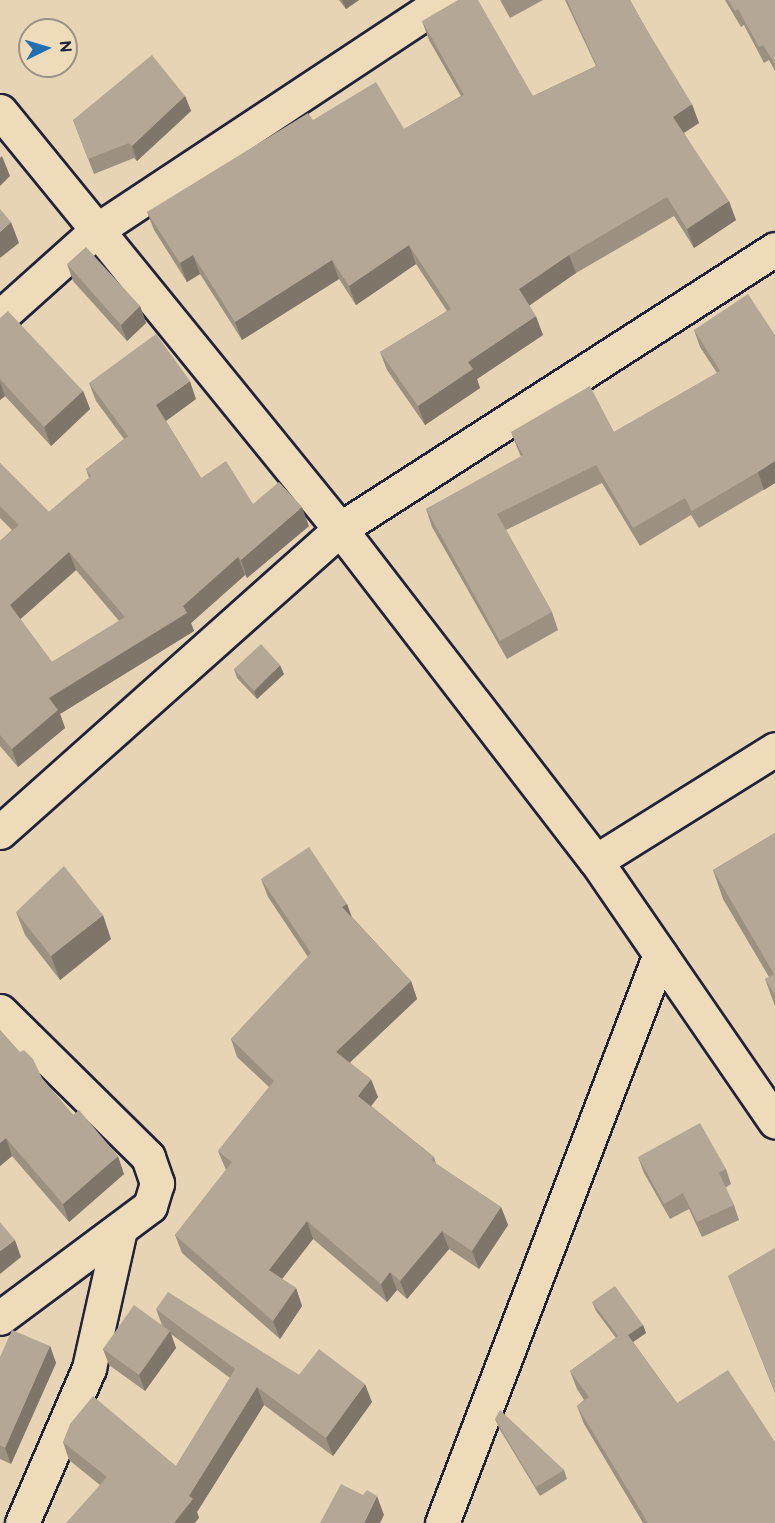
<!DOCTYPE html>
<style>
body{margin:0}
#map{position:relative;width:775px;height:1523px;overflow:hidden;background:#e6d4b4;font-family:"Balsamiq Sans",sans-serif}
div>[style]{position:absolute}
.roads{filter:drop-shadow(2px 0 #22223b) drop-shadow(-2px 0 #22223b) drop-shadow(0 2px #22223b) drop-shadow(0 -2px #22223b)}
.minor>*{height:33px;margin:-16.5px;padding:0 16.5px;transform-origin:16.5px;border-radius:16.5px;background:#eedbb9}
.wall>*{inset:0;background:#9c9081}
.shaded-wall>*{inset:0;background:#7f7569}
.building>*{inset:0;background:#b5a796}
span{translate:-50% -50%;white-space:nowrap;text-align:center;line-height:1.15;-webkit-text-stroke:6px #eedbb9;paint-order:stroke}
.north{position:absolute;left:18px;top:18px;width:60px;height:60px;box-sizing:border-box;background:#eedbb9;border:2px solid #9c9187;border-radius:50%;rotate:85deg;font-size:16px;font-weight:700;line-height:24px;text-align:center;color:#22223b}
.north::after{content:'';display:block;margin:auto;width:21px;height:27px;background:#1f6fb2;clip-path:polygon(50% 0,100% 100%,50% 72%,0 100%)}
</style>
<div id="map">
<div class="roads">
<div class="minor">
<i style="left:0;top:111px;width:154px;rotate:50.8deg"></i>
<i style="left:97px;top:230px;width:417px;rotate:-33.5deg"></i>
<i style="left:0;top:317px;width:130px;rotate:-41.9deg"></i>
<i style="left:97px;top:230px;width:385px;rotate:50.9deg"></i>
<i style="left:340px;top:529px;width:419px;rotate:52.4deg"></i>
<i style="left:596px;top:861px;width:316px;rotate:55.5deg"></i>
<i style="left:0;top:832px;width:455px;rotate:-41.7deg"></i>
<i style="left:340px;top:529px;width:517px;rotate:-32.77deg"></i>
<i style="left:596px;top:861px;width:211px;rotate:-32deg"></i>
<i style="left:0;top:1011px;width:208px;rotate:44.6deg"></i>
<i style="left:148px;top:1157px;width:28px;rotate:71deg"></i>
<i style="left:157px;top:1183px;width:24px;rotate:107deg"></i>
<i style="left:150px;top:1206px;width:187px;rotate:143.3deg"></i>
<i style="left:22px;top:1523px;width:169px;rotate:-66.6deg"></i>
<i style="left:89px;top:1368px;width:142px;rotate:-77.4deg"></i>
<i style="left:442px;top:1523px;width:609px;rotate:-69.04deg"></i>
</div>
</div>
<div class="wall">
<i style="clip-path:polygon(339px 0,359px 0,346px 9px)"></i>
<i style="clip-path:polygon(500px 0,543px 0,510px 18px)"></i>
<i style="clip-path:polygon(565px 0,630px 0,699px 123px,684px 133px,736px 220px,694px 248px,674px 216px,576px 273px,529px 305px,543px 335px,477px 379px,480px 388px,425px 425px,387px 370px,380px 352px,447px 311px,416px 264px,356px 305px,339px 279px,242px 340px,200px 274px,187px 282px,154px 230px,147px 212px,313px 120px,404px 129px,461px 96px,429px 40px,422px 21px,533px 96px,596px 66px)"></i>
<i style="clip-path:polygon(725px 0,775px 0,775px 71px,769px 60px,764px 63px,744px 25px,741px 27px)"></i>
<i style="clip-path:polygon(185px 96px,191px 111px,137px 161px,134px 158px,94px 174px,73px 120px)"></i>
<i style="clip-path:polygon(67px 264px,140px 306px,146px 323px,127px 341px,73px 281px)"></i>
<i style="clip-path:polygon(0 318px,83px 391px,90px 409px,51px 446px,5px 396px,0 400px)"></i>
<i style="clip-path:polygon(694px 330px,775px 335px,775px 483px,699px 528px,691px 515px,640px 546px,602px 483px,506px 530px,552px 612px,558px 630px,507px 659px,432px 527px,426px 509px,521px 457px,511px 432px,614px 432px,717px 373px,700px 347px)"></i>
<i style="clip-path:polygon(evenodd,89px 383px,196px 399px,166px 421px,201px 478px,253px 504px,309px 526px,247px 578px,245px 575px,191px 623px,194px 631px,60px 714px,65px 728px,18px 767px,0 746px,0 541px,12px 530px,0 518px,0 463px,49px 512px,89px 478px,86px 469px,124px 439px,96px 401px,89px 383px,76px 570px,119px 621px,52px 662px,20px 619px,76px 570px)"></i>
<i style="clip-path:polygon(234px 669px,284px 674px,257px 699px,237px 678px)"></i>
<i style="clip-path:polygon(775px 833px,775px 1006px,765px 979px,769px 977px,723px 899px,713px 870px)"></i>
<i style="clip-path:polygon(261px 879px,347px 904px,352px 917px,411px 981px,417px 999px,350px 1062px,378px 1097px,371px 1106px,434px 1157px,436px 1164px,501px 1207px,508px 1225px,479px 1269px,449px 1249px,407px 1299px,397px 1290px,387px 1302px,313px 1239px,282px 1279px,296px 1288px,302px 1306px,280px 1339px,182px 1253px,175px 1235px,226px 1170px,218px 1151px,269px 1087px,237px 1057px,231px 1039px,308px 957px,268px 897px)"></i>
<i style="clip-path:polygon(16px 912px,111px 939px,60px 980px,25px 935px)"></i>
<i style="clip-path:polygon(0 1030px,124px 1174px,69px 1222px,12px 1156px,0 1166px)"></i>
<i style="clip-path:polygon(638px 1157px,726px 1169px,731px 1184px,725px 1188px,734px 1205px,739px 1220px,702px 1237px,689px 1209px,670px 1219px,644px 1173px)"></i>
<i style="clip-path:polygon(775px 1248px,775px 1393px,728px 1276px)"></i>
<i style="clip-path:polygon(592px 1302px,643px 1325px,646px 1333px,633px 1342px,677px 1403px,775px 1523px,643px 1523px,584px 1424px,577px 1406px,584px 1400px,577px 1389px,570px 1371px,616px 1338px,596px 1311px)"></i>
<i style="clip-path:polygon(156px 1309px,299px 1375px,372px 1402px,333px 1456px,264px 1405px,197px 1512px,199px 1518px,100px 1485px,69px 1460px,63px 1442px,176px 1466px,230px 1378px,171px 1334px,176px 1348px,145px 1391px,109px 1365px,103px 1349px,162px 1325px)"></i>
<i style="clip-path:polygon(50px 1346px,56px 1363px,11px 1464px,0 1459px,0 1357px)"></i>
<i style="clip-path:polygon(495px 1419px,564px 1470px,567px 1479px,540px 1496px,499px 1428px)"></i>
</div>
<div class="shaded-wall">
<i style="clip-path:polygon(342px 0,359px 0,346px 9px)"></i>
<i style="clip-path:polygon(185px 96px,191px 111px,137px 161px,132px 146px)"></i>
<i style="clip-path:polygon(692px 104px,699px 123px,680px 135px,673px 117px)"></i>
<i style="clip-path:polygon(2px 156px,10px 176px,0 186px,0 158px)"></i>
<i style="clip-path:polygon(729px 201px,736px 220px,694px 248px,687px 229px)"></i>
<i style="clip-path:polygon(11px 222px,19px 243px,0 258px,0 232px)"></i>
<i style="clip-path:polygon(409px 245px,416px 264px,356px 305px,349px 286px)"></i>
<i style="clip-path:polygon(193px 255px,200px 274px,187px 282px,180px 263px)"></i>
<i style="clip-path:polygon(569px 255px,576px 273px,526px 308px,519px 289px)"></i>
<i style="clip-path:polygon(332px 260px,339px 279px,242px 340px,235px 322px)"></i>
<i style="clip-path:polygon(140px 306px,146px 323px,127px 341px,121px 325px)"></i>
<i style="clip-path:polygon(536px 316px,543px 335px,477px 379px,480px 388px,425px 425px,418px 406px,468px 362px)"></i>
<i style="clip-path:polygon(190px 381px,196px 399px,163px 423px,156px 405px)"></i>
<i style="clip-path:polygon(0 382px,5px 396px,0 400px)"></i>
<i style="clip-path:polygon(83px 391px,90px 409px,51px 446px,44px 427px)"></i>
<i style="clip-path:polygon(775px 461px,775px 483px,764px 490px,758px 472px)"></i>
<i style="clip-path:polygon(302px 507px,309px 526px,247px 578px,241px 560px)"></i>
<i style="clip-path:polygon(69px 552px,76px 570px,16px 623px,10px 605px)"></i>
<i style="clip-path:polygon(238px 557px,245px 575px,191px 623px,194px 631px,60px 714px,65px 728px,18px 767px,12px 749px,49px 698px,183px 606px)"></i>
<i style="clip-path:polygon(280px 665px,284px 674px,257px 699px,254px 691px)"></i>
<i style="clip-path:polygon(347px 904px,353px 922px,342px 907px)"></i>
<i style="clip-path:polygon(103px 915px,111px 939px,60px 980px,51px 956px)"></i>
<i style="clip-path:polygon(411px 981px,417px 999px,342px 1070px,336px 1052px)"></i>
<i style="clip-path:polygon(371px 1079px,378px 1097px,365px 1114px,358px 1096px)"></i>
<i style="clip-path:polygon(6px 1138px,12px 1156px,0 1166px,0 1143px)"></i>
<i style="clip-path:polygon(118px 1156px,124px 1174px,69px 1222px,63px 1204px)"></i>
<i style="clip-path:polygon(501px 1207px,508px 1225px,479px 1269px,472px 1251px)"></i>
<i style="clip-path:polygon(307px 1221px,313px 1239px,275px 1288px,269px 1270px)"></i>
<i style="clip-path:polygon(442px 1231px,449px 1249px,407px 1299px,400px 1281px)"></i>
<i style="clip-path:polygon(15px 1240px,21px 1257px,0 1274px,0 1251px)"></i>
<i style="clip-path:polygon(390px 1272px,397px 1290px,387px 1302px,381px 1284px)"></i>
<i style="clip-path:polygon(296px 1288px,302px 1306px,280px 1339px,273px 1321px)"></i>
<i style="clip-path:polygon(643px 1325px,646px 1333px,624px 1348px,621px 1340px)"></i>
<i style="clip-path:polygon(170px 1331px,176px 1348px,145px 1391px,139px 1375px)"></i>
<i style="clip-path:polygon(50px 1346px,56px 1363px,11px 1464px,5px 1448px)"></i>
<i style="clip-path:polygon(365px 1384px,372px 1402px,333px 1456px,326px 1438px)"></i>
<i style="clip-path:polygon(257px 1387px,264px 1405px,197px 1512px,199px 1518px,195px 1523px,174px 1523px,189px 1496px)"></i>
<i style="clip-path:polygon(377px 1496px,384px 1515px,380px 1523px,364px 1523px)"></i>
</div>
<div class="building">
<i style="clip-path:polygon(458px 0,478px 0,533px 96px,597px 66px,567px 0,630px 0,639px 17px,692px 104px,673px 117px,729px 201px,687px 229px,667px 197px,569px 255px,519px 289px,536px 316px,468px 362px,473px 369px,418px 406px,380px 352px,451px 309px,409px 245px,349px 286px,332px 260px,235px 322px,193px 255px,180px 263px,147px 212px,308px 113px,313px 120px,376px 82px,404px 129px,464px 95px,422px 21px)"></i>
<i style="clip-path:polygon(728px 0,775px 0,775px 64px,763px 45px,759px 47px,738px 9px,735px 11px)"></i>
<i style="clip-path:polygon(152px 55px,185px 96px,132px 146px,129px 143px,88px 159px,73px 120px)"></i>
<i style="clip-path:polygon(0 209px,11px 222px,0 232px)"></i>
<i style="clip-path:polygon(86px 247px,140px 306px,121px 325px,67px 264px)"></i>
<i style="clip-path:polygon(748px 294px,775px 335px,775px 461px,758px 472px,692px 511px,685px 498px,633px 528px,596px 465px,497px 514px,552px 612px,500px 641px,426px 509px,523px 455px,511px 432px,590px 386px,614px 432px,720px 371px,694px 330px)"></i>
<i style="clip-path:polygon(8px 311px,83px 391px,44px 427px,0 379px,0 318px)"></i>
<i style="clip-path:polygon(evenodd,156px 334px,190px 381px,156px 405px,201px 478px,226px 461px,253px 504px,279px 482px,302px 507px,241px 560px,238px 557px,183px 606px,187px 613px,49px 698px,58px 710px,12px 749px,0 735px,0 541px,19px 525px,0 506px,0 463px,49px 512px,91px 476px,86px 469px,128px 436px,89px 383px,156px 334px,69px 552px,125px 617px,52px 662px,10px 605px,69px 552px)"></i>
<i style="clip-path:polygon(261px 644px,280px 665px,254px 691px,234px 669px)"></i>
<i style="clip-path:polygon(775px 833px,775px 995px,765px 979px,774px 974px,713px 870px)"></i>
<i style="clip-path:polygon(309px 847px,347px 904px,342px 907px,411px 981px,336px 1052px,371px 1079px,358px 1096px,434px 1157px,431px 1160px,501px 1207px,472px 1251px,442px 1231px,400px 1281px,390px 1272px,381px 1284px,307px 1221px,269px 1270px,296px 1288px,273px 1321px,175px 1235px,232px 1162px,218px 1151px,274px 1081px,231px 1039px,311px 953px,261px 879px)"></i>
<i style="clip-path:polygon(64px 866px,103px 915px,51px 956px,16px 912px)"></i>
<i style="clip-path:polygon(0 1030px,20px 1052px,24px 1050px,33px 1059px,42px 1078px,73px 1115px,79px 1110px,118px 1156px,63px 1204px,6px 1138px,0 1143px)"></i>
<i style="clip-path:polygon(700px 1123px,726px 1169px,719px 1173px,734px 1205px,697px 1222px,683px 1193px,664px 1204px,638px 1157px)"></i>
<i style="clip-path:polygon(0 1222px,15px 1240px,0 1251px)"></i>
<i style="clip-path:polygon(775px 1248px,775px 1392px,728px 1276px)"></i>
<i style="clip-path:polygon(615px 1286px,643px 1325px,628px 1335px,625px 1331px,618px 1336px,592px 1302px)"></i>
<i style="clip-path:polygon(168px 1292px,299px 1375px,319px 1349px,365px 1384px,326px 1438px,257px 1387px,189px 1496px,193px 1499px,174px 1523px,66px 1523px,107px 1477px,63px 1442px,70px 1424px,93px 1396px,176px 1466px,235px 1369px,156px 1309px)"></i>
<i style="clip-path:polygon(134px 1305px,170px 1331px,139px 1375px,103px 1349px)"></i>
<i style="clip-path:polygon(12px 1330px,50px 1346px,5px 1448px,0 1445px,0 1357px)"></i>
<i style="clip-path:polygon(625px 1331px,677px 1403px,728px 1370px,775px 1442px,775px 1523px,648px 1523px,577px 1406px,589px 1397px,570px 1371px)"></i>
<i style="clip-path:polygon(500px 1410px,564px 1470px,536px 1487px,495px 1419px)"></i>
<i style="clip-path:polygon(341px 1484px,363px 1495px,367px 1490px,377px 1496px,364px 1523px,320px 1523px)"></i>
</div>
<div class="north">N</div>
</div>
